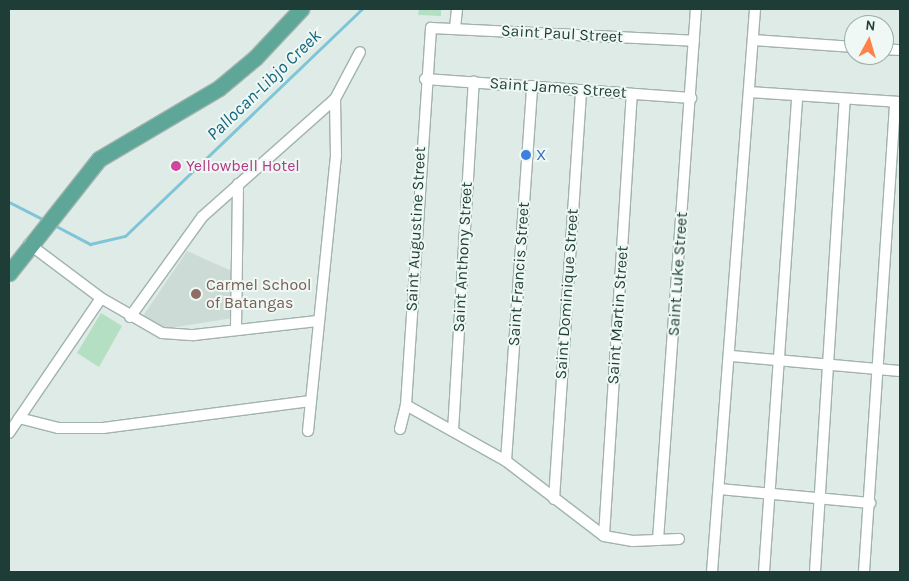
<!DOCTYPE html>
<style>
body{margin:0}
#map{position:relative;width:909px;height:581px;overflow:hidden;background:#deebe6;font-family:Karla,sans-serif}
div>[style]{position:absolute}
.built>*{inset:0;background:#ccdbd5}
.green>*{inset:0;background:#b4dfc2}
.stream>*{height:3px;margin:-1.5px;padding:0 1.5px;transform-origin:1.5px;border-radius:1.5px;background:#7fc4d7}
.roads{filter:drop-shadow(1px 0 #a1b3ae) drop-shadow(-1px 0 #a1b3ae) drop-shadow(0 1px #a1b3ae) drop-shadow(0 -1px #a1b3ae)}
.minor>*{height:10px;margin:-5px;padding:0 5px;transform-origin:5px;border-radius:5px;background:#fff}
.primary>*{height:15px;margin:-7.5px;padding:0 7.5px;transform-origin:7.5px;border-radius:7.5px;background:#5da698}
.dots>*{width:14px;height:14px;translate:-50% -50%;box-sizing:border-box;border:2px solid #eff8f4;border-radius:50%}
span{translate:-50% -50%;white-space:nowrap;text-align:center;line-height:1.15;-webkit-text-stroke:4px #eff8f4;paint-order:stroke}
.street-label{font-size:16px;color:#1e3d36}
.shop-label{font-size:16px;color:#366cbe}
.left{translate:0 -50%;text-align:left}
.hotel-label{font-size:16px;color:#b23c85}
.education-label{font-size:16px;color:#785e54}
.water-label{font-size:18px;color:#12667e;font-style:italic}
.frame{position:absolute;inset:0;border:10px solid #1e3d36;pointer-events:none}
.north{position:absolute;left:844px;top:15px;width:50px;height:50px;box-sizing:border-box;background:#eff8f4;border:1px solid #9bada8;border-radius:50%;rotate:6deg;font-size:14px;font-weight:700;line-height:20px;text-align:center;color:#1e3d36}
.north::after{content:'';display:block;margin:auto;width:18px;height:22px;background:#ff8048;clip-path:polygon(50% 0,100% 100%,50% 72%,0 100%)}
</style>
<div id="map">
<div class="built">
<i style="clip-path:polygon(187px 251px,236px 273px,233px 318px,163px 329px,143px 316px)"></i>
</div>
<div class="green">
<i style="clip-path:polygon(419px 9px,441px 9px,441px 16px,418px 15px)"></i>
<i style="clip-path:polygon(101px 313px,122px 326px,99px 367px,77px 353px)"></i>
</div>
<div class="stream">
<i style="left:9px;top:202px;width:42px;rotate:27.2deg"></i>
<i style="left:54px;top:225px;width:41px;rotate:27.8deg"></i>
<i style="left:90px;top:244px;width:36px;rotate:-13deg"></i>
<i style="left:125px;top:236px;width:328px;rotate:-43.8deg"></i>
</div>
<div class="roads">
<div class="minor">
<i style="left:455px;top:28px;width:19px;rotate:-84deg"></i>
<i style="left:753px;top:40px;width:101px;rotate:4deg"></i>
<i style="left:884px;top:49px;width:16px;rotate:4deg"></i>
<i style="left:425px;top:79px;width:267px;rotate:4.1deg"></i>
<i style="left:749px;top:92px;width:151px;rotate:3.8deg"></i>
<i style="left:29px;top:244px;width:90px;rotate:36.9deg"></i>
<i style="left:101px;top:298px;width:70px;rotate:29.8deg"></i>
<i style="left:162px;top:333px;width:32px;rotate:4deg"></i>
<i style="left:194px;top:335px;width:124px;rotate:-6.5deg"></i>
<i style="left:130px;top:317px;width:123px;rotate:-54.2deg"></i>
<i style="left:202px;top:217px;width:178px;rotate:-41.6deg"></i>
<i style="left:335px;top:99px;width:53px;rotate:-62deg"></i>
<i style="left:236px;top:328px;width:144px;rotate:-89.2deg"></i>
<i style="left:731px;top:356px;width:170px;rotate:5.1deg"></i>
<i style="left:406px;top:405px;width:115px;rotate:29.2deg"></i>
<i style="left:506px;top:461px;width:123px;rotate:37.4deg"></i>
<i style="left:604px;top:536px;width:29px;rotate:10deg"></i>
<i style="left:633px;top:541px;width:46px;rotate:-2.5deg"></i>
<i style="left:19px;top:418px;width:40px;rotate:14.4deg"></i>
<i style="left:58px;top:428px;width:45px"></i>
<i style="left:103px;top:428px;width:209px;rotate:-7.4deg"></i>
<i style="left:400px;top:429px;width:25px;rotate:-76deg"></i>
<i style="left:406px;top:405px;width:378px;rotate:-86.2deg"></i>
<i style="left:431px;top:28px;width:263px;rotate:2.8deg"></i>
<i style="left:308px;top:431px;width:276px;rotate:-84.2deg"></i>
<i style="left:336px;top:156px;width:57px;rotate:-91deg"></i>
<i style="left:453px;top:431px;width:350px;rotate:-86.6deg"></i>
<i style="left:9px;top:433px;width:163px;rotate:-55.7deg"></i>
<i style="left:506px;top:461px;width:376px;rotate:-86deg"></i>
<i style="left:719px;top:489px;width:152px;rotate:5.3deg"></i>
<i style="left:554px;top:499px;width:410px;rotate:-86.2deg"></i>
<i style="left:604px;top:536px;width:443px;rotate:-86.4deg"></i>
<i style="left:658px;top:540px;width:532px;rotate:-85.91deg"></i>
<i style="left:712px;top:572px;width:565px;rotate:-85.63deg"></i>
<i style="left:764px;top:572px;width:477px;rotate:-86deg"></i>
<i style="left:815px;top:572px;width:474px;rotate:-86.4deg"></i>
<i style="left:864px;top:572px;width:471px;rotate:-86.2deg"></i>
</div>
<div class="primary">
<i style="left:9px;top:273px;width:145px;rotate:-51.7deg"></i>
<i style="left:99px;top:159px;width:139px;rotate:-30.6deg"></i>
<i style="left:219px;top:88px;width:48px;rotate:-40deg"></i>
<i style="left:256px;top:57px;width:66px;rotate:-46.8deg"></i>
</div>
</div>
<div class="dots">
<i style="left:526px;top:155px;background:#3f7fe0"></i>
<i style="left:176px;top:166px;background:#d1479c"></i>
<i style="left:196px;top:294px;background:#8d6e63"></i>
</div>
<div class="street-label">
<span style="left:562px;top:34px;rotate:3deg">Saint Paul Street</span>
<span style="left:558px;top:88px;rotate:4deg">Saint James Street</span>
<span style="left:416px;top:229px;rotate:-87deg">Saint Augustine Street</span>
<span style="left:463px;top:257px;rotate:-87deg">Saint Anthony Street</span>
<span style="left:519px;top:274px;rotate:-86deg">Saint Francis Street</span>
<span style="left:678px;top:274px;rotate:-86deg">Saint Luke Street</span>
<span style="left:567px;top:294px;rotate:-86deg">Saint Dominique Street</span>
<span style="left:618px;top:315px;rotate:-86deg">Saint Martin Street</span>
</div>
<div class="shop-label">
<span class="left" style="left:536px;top:155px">X</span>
</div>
<div class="hotel-label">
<span class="left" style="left:186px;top:166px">Yellowbell Hotel</span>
</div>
<div class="education-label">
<span class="left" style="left:206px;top:294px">Carmel School<br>of Batangas</span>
</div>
<div class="water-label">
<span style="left:264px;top:85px;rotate:-44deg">Pallocan-Libjo Creek</span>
</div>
<div class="frame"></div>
<div class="north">N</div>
</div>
